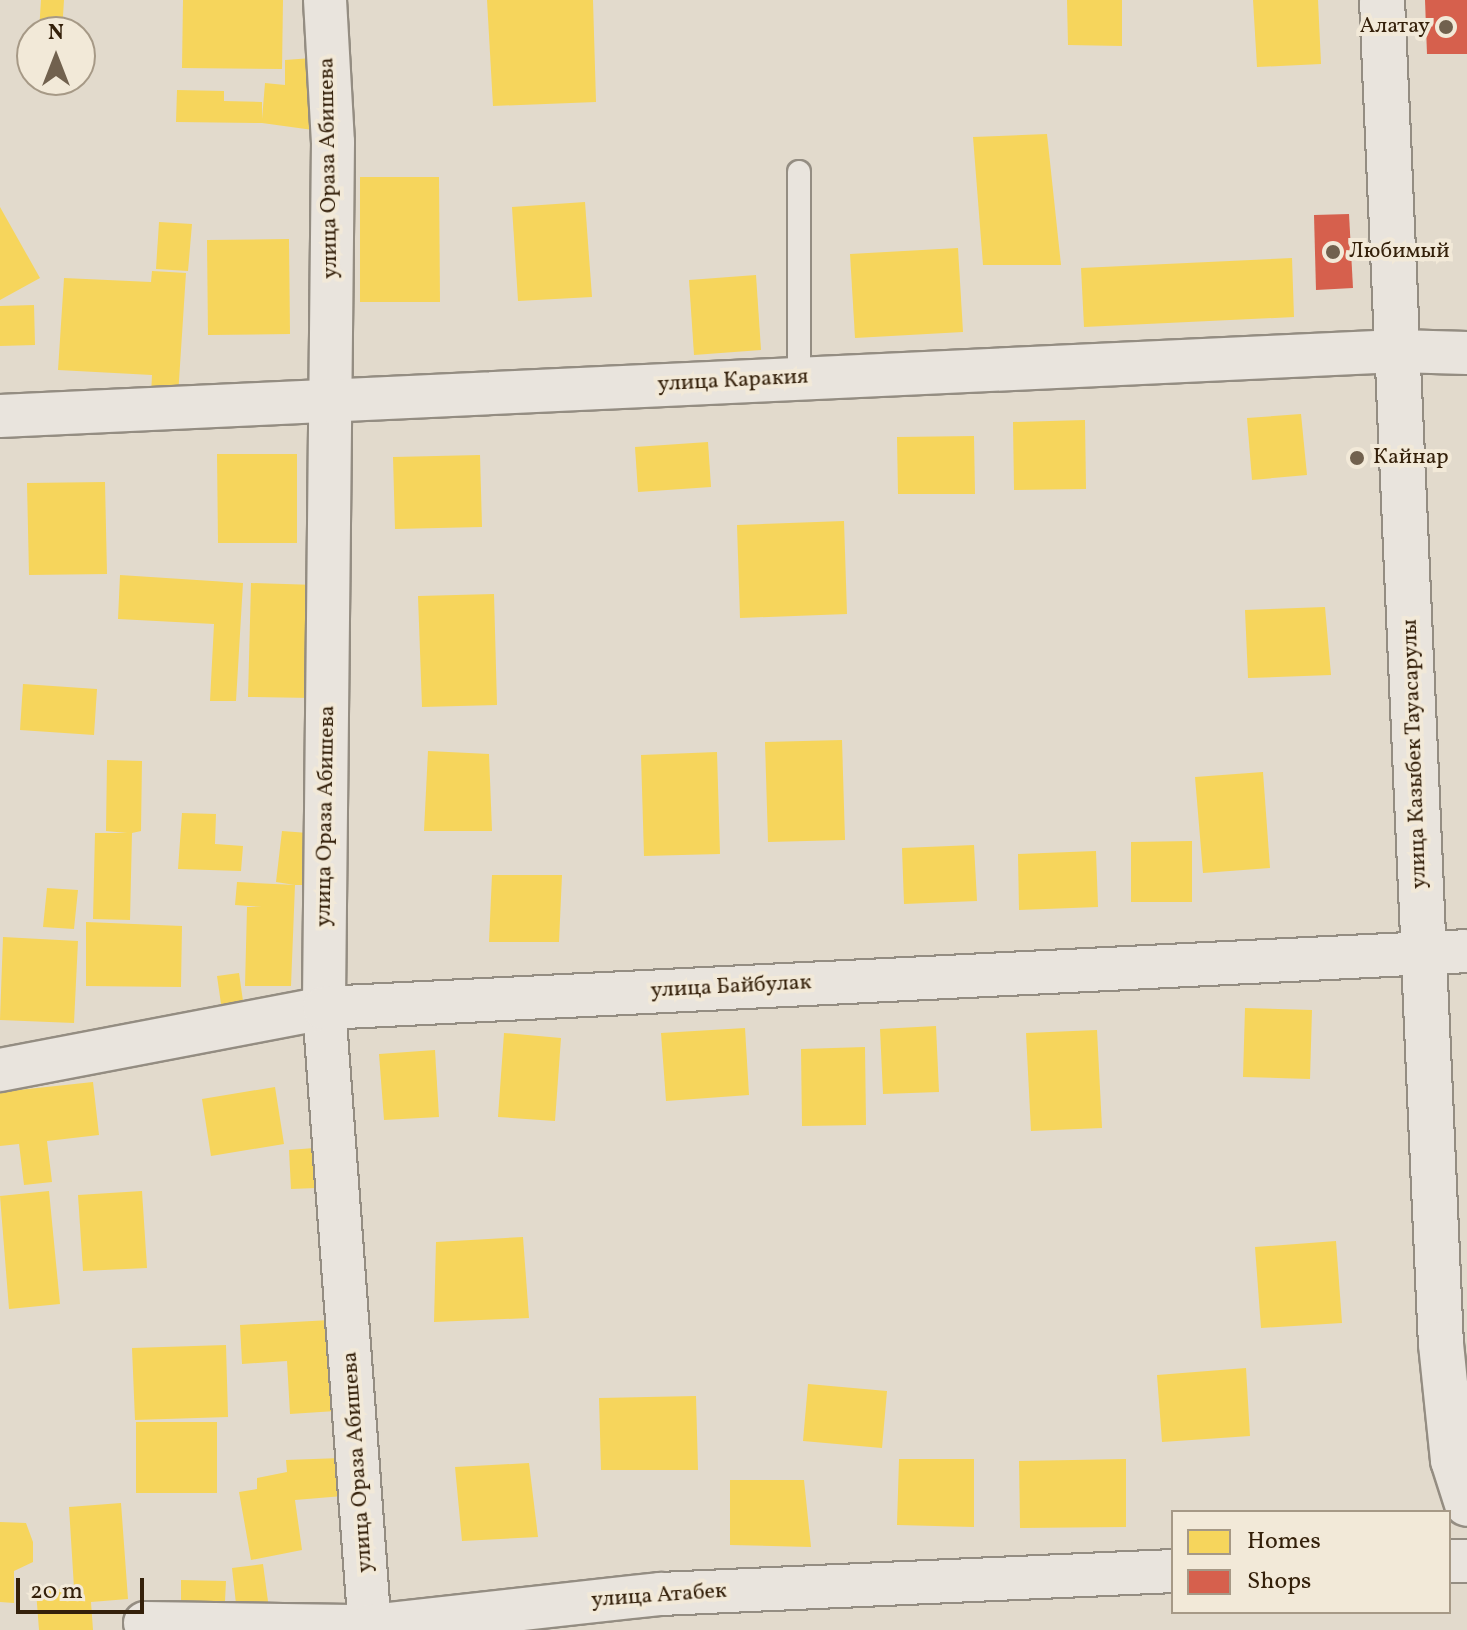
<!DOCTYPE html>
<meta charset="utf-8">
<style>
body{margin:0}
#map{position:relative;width:1467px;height:1630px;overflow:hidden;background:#e2dacc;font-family:Vollkorn,serif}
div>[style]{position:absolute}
.homes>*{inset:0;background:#f6d55c}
.shops>*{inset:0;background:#d6604d}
.roads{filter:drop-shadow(2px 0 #948d82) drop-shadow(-2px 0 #948d82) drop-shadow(0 2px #948d82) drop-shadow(0 -2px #948d82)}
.lane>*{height:22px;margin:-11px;padding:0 11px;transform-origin:11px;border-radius:11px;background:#e9e4dd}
.street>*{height:42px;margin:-21px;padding:0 21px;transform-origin:21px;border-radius:21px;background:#e9e4dd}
.secondary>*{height:44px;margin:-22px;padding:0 22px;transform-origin:22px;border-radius:22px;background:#e9e4dd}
.dots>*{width:22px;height:22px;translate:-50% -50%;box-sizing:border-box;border:4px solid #f2e9d8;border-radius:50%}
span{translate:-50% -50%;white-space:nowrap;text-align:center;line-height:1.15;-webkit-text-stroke:8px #f2e9d8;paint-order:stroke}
.poi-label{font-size:22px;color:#34200a}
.right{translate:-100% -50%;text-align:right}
.left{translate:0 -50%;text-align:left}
.street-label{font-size:22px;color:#34200a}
.legend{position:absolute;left:1171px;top:1510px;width:280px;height:104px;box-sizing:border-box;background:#f2e9d8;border:2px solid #a69986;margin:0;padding:10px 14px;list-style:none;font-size:24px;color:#34200a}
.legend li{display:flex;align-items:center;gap:16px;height:40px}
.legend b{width:40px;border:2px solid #a69986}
.north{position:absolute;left:16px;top:16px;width:80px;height:80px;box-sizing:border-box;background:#f2e9d8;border:2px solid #a69986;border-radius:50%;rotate:0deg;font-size:22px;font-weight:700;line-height:32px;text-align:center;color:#34200a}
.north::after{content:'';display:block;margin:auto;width:28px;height:36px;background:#71614e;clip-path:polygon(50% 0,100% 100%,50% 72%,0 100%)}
.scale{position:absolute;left:16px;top:1578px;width:128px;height:36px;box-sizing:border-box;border:4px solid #34200a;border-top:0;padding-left:10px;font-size:24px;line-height:28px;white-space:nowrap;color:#34200a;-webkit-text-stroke:6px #f2e9d8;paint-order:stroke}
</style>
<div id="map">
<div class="homes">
<i style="clip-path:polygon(41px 0,64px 0,62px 32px,39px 32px)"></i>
<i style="clip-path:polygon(183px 0,283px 0,282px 69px,182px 68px)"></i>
<i style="clip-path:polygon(487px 0,593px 0,596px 102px,493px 106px)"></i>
<i style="clip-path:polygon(1067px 0,1122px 0,1122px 46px,1068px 45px)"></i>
<i style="clip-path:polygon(1253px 0,1318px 0,1321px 64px,1257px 67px)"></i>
<i style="clip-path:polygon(312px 58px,313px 130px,262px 123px,176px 122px,177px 90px,224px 91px,224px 101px,262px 102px,262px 119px,265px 83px,285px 85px,285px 60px)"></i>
<i style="clip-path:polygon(1047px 134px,1061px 265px,983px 265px,973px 137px)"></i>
<i style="clip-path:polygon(360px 177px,439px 177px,440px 302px,360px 302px)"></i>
<i style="clip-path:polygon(585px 202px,592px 297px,518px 301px,512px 207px)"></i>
<i style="clip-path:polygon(0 207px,40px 278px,0 300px)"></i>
<i style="clip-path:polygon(159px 222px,192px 224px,188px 271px,156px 269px)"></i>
<i style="clip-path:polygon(289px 239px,290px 334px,208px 335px,207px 240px)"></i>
<i style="clip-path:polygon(958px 248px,963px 332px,855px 338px,850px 254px)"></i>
<i style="clip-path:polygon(1292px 258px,1294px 317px,1084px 327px,1081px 268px)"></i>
<i style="clip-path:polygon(152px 271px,186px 273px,178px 396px,151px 395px,152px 375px,58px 370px,64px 278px,151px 282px)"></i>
<i style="clip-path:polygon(756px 275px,761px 350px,694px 355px,689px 280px)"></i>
<i style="clip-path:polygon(34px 305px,35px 345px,0 346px,0 306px)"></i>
<i style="clip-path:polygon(1301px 414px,1307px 475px,1252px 480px,1247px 418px)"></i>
<i style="clip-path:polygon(1085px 420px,1086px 489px,1014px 490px,1013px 422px)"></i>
<i style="clip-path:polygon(974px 436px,975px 494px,898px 494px,897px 437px)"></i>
<i style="clip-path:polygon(708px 442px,711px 487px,638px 492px,635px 447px)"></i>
<i style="clip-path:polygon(217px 454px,297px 454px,297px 543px,218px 543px)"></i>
<i style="clip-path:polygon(480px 455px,482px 527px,395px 529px,393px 457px)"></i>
<i style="clip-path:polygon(105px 482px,107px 574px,29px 575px,27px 483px)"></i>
<i style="clip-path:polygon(844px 521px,847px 614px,740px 618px,737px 525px)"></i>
<i style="clip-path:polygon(120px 575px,243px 583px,236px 701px,210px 701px,214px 624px,118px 619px)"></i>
<i style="clip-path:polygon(251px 583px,316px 585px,313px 698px,248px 697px)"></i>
<i style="clip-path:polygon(494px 594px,497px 705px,422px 707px,418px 596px)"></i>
<i style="clip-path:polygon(1325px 607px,1331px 675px,1248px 678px,1245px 610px)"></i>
<i style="clip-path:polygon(23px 684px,97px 689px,94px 735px,20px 730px)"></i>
<i style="clip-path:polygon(842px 740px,845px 840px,768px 842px,765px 742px)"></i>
<i style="clip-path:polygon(428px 751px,489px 754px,492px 831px,424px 831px)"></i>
<i style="clip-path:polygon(717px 752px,720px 854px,644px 856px,641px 755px)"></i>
<i style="clip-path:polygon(107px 760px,142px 761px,141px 831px,132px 833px,130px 920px,93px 919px,95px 833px,127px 833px,106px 831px)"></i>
<i style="clip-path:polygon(1263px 772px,1270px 868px,1203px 873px,1195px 777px)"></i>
<i style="clip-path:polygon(182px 813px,216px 814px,215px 844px,243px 846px,241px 871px,178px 869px)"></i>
<i style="clip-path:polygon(282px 831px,308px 833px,302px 885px,295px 885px,291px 986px,245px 986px,247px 907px,262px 907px,235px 905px,237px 882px,295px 885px,276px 882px)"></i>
<i style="clip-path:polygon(1192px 841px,1192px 902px,1131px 902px,1131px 842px)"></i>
<i style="clip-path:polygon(974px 845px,977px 901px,904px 904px,902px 848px)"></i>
<i style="clip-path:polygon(1096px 851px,1098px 907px,1019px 910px,1018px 854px)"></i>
<i style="clip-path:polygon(492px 875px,562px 875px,559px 942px,489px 942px)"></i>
<i style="clip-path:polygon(47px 888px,78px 890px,74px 929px,43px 927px)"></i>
<i style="clip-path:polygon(86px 922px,182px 926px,181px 987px,86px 986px)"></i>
<i style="clip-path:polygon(3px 937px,78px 941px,74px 1023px,0 1020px)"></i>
<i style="clip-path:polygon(239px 973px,244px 1008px,222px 1011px,217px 976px)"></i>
<i style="clip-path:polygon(1245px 1008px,1312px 1010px,1310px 1079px,1243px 1077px)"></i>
<i style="clip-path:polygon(936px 1026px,939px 1092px,883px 1094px,880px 1029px)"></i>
<i style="clip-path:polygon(745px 1028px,749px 1095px,666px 1101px,661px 1033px)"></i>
<i style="clip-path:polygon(1097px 1030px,1102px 1128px,1031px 1131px,1026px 1033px)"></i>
<i style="clip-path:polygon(504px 1033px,561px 1038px,555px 1121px,498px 1117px)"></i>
<i style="clip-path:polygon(865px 1047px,866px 1125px,802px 1126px,801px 1049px)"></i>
<i style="clip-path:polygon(435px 1050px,439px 1117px,384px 1120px,379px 1054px)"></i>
<i style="clip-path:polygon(93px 1082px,99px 1135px,47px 1141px,52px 1182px,24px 1185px,19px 1144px,0 1146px,0 1092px)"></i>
<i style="clip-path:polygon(275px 1087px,284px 1144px,211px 1156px,202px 1099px)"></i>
<i style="clip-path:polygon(314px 1148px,316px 1188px,291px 1189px,289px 1150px)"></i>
<i style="clip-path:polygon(49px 1191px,60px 1304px,9px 1309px,0 1196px)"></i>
<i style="clip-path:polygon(142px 1191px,147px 1268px,83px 1271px,78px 1195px)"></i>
<i style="clip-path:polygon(523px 1237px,529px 1318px,434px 1322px,436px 1242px)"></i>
<i style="clip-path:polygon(1336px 1241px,1342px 1323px,1261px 1328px,1255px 1247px)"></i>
<i style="clip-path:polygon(330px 1320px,336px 1411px,290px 1414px,287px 1361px,242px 1364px,240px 1325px)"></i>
<i style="clip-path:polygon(226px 1345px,228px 1417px,135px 1420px,132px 1348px)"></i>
<i style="clip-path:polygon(1246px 1368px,1250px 1436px,1162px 1442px,1157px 1375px)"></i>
<i style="clip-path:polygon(808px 1384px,887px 1391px,882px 1448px,803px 1441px)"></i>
<i style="clip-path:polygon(696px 1396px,698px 1470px,601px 1470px,599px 1398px)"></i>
<i style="clip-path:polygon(136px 1422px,217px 1422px,217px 1493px,136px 1493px)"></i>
<i style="clip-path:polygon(341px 1458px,343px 1496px,295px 1500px,302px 1550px,251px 1560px,239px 1492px,257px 1489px,257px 1478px,287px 1472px,286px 1460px)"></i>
<i style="clip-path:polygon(899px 1459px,974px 1459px,974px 1527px,897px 1525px)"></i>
<i style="clip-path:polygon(1126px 1459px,1126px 1527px,1020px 1528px,1019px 1461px)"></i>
<i style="clip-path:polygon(529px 1463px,538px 1537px,462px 1541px,455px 1467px)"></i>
<i style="clip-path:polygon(730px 1480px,804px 1480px,811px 1547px,730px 1545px)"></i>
<i style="clip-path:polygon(121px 1503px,128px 1599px,91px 1602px,93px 1630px,39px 1630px,36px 1591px,74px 1588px,69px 1507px)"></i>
<i style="clip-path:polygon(0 1522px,26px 1523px,33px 1542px,33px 1562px,14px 1571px,14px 1603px,0 1602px)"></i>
<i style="clip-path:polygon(263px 1564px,269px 1609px,237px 1613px,232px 1568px)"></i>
<i style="clip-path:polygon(181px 1580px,226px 1581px,225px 1601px,181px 1601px)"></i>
</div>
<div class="shops">
<i style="clip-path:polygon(1425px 0,1467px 0,1467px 54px,1427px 54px)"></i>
<i style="clip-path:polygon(1349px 214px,1353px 288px,1316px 290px,1314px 215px)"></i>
</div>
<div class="roads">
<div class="lane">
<i style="left:799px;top:172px;width:206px;rotate:90deg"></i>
</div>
<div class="street">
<i style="left:325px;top:0;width:142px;rotate:86.8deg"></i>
<i style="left:333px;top:142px;width:866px;rotate:90.6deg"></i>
<i style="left:324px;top:1008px;width:624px;rotate:85.77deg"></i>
<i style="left:0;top:416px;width:1399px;rotate:-2.66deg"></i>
<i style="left:1397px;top:351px;width:70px;rotate:1.6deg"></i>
<i style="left:0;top:1070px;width:330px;rotate:-10.8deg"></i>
<i style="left:324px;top:1008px;width:1144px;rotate:-2.85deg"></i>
<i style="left:1449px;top:1561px;width:18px"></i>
<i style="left:145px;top:1623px;width:225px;rotate:0.8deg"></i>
<i style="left:370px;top:1626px;width:293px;rotate:-6.3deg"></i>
<i style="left:661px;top:1594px;width:513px;rotate:-2.57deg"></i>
</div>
<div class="secondary">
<i style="left:1382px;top:0;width:1345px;rotate:87.49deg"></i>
<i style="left:1441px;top:1344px;width:117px;rotate:84.1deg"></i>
<i style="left:1453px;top:1460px;width:46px;rotate:72.3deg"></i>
</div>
</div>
<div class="dots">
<i style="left:1446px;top:27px;background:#71614e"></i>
<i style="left:1333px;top:252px;background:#71614e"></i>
<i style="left:1357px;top:458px;background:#71614e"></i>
</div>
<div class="poi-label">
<span class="right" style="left:1430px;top:27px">Алатау</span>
<span class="left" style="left:1349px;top:252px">Любимый</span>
<span class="left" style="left:1373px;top:458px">Кайнар</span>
</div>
<div class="street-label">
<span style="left:329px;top:168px;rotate:-91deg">улица Ораза Абишева</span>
<span style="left:733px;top:381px;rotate:-3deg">улица Каракия</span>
<span style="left:1415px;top:754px;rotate:-92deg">улица Казыбек Тауасарулы</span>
<span style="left:326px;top:816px;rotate:-89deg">улица Ораза Абишева</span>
<span style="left:731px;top:987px;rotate:-3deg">улица Байбулак</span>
<span style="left:358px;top:1462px;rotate:-94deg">улица Ораза Абишева</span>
<span style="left:659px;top:1596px;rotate:-4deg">улица Атабек</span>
</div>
<ul class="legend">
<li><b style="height:22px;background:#f6d55c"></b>Homes</li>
<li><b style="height:22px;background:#d6604d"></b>Shops</li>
</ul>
<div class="north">N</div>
<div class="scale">20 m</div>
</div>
